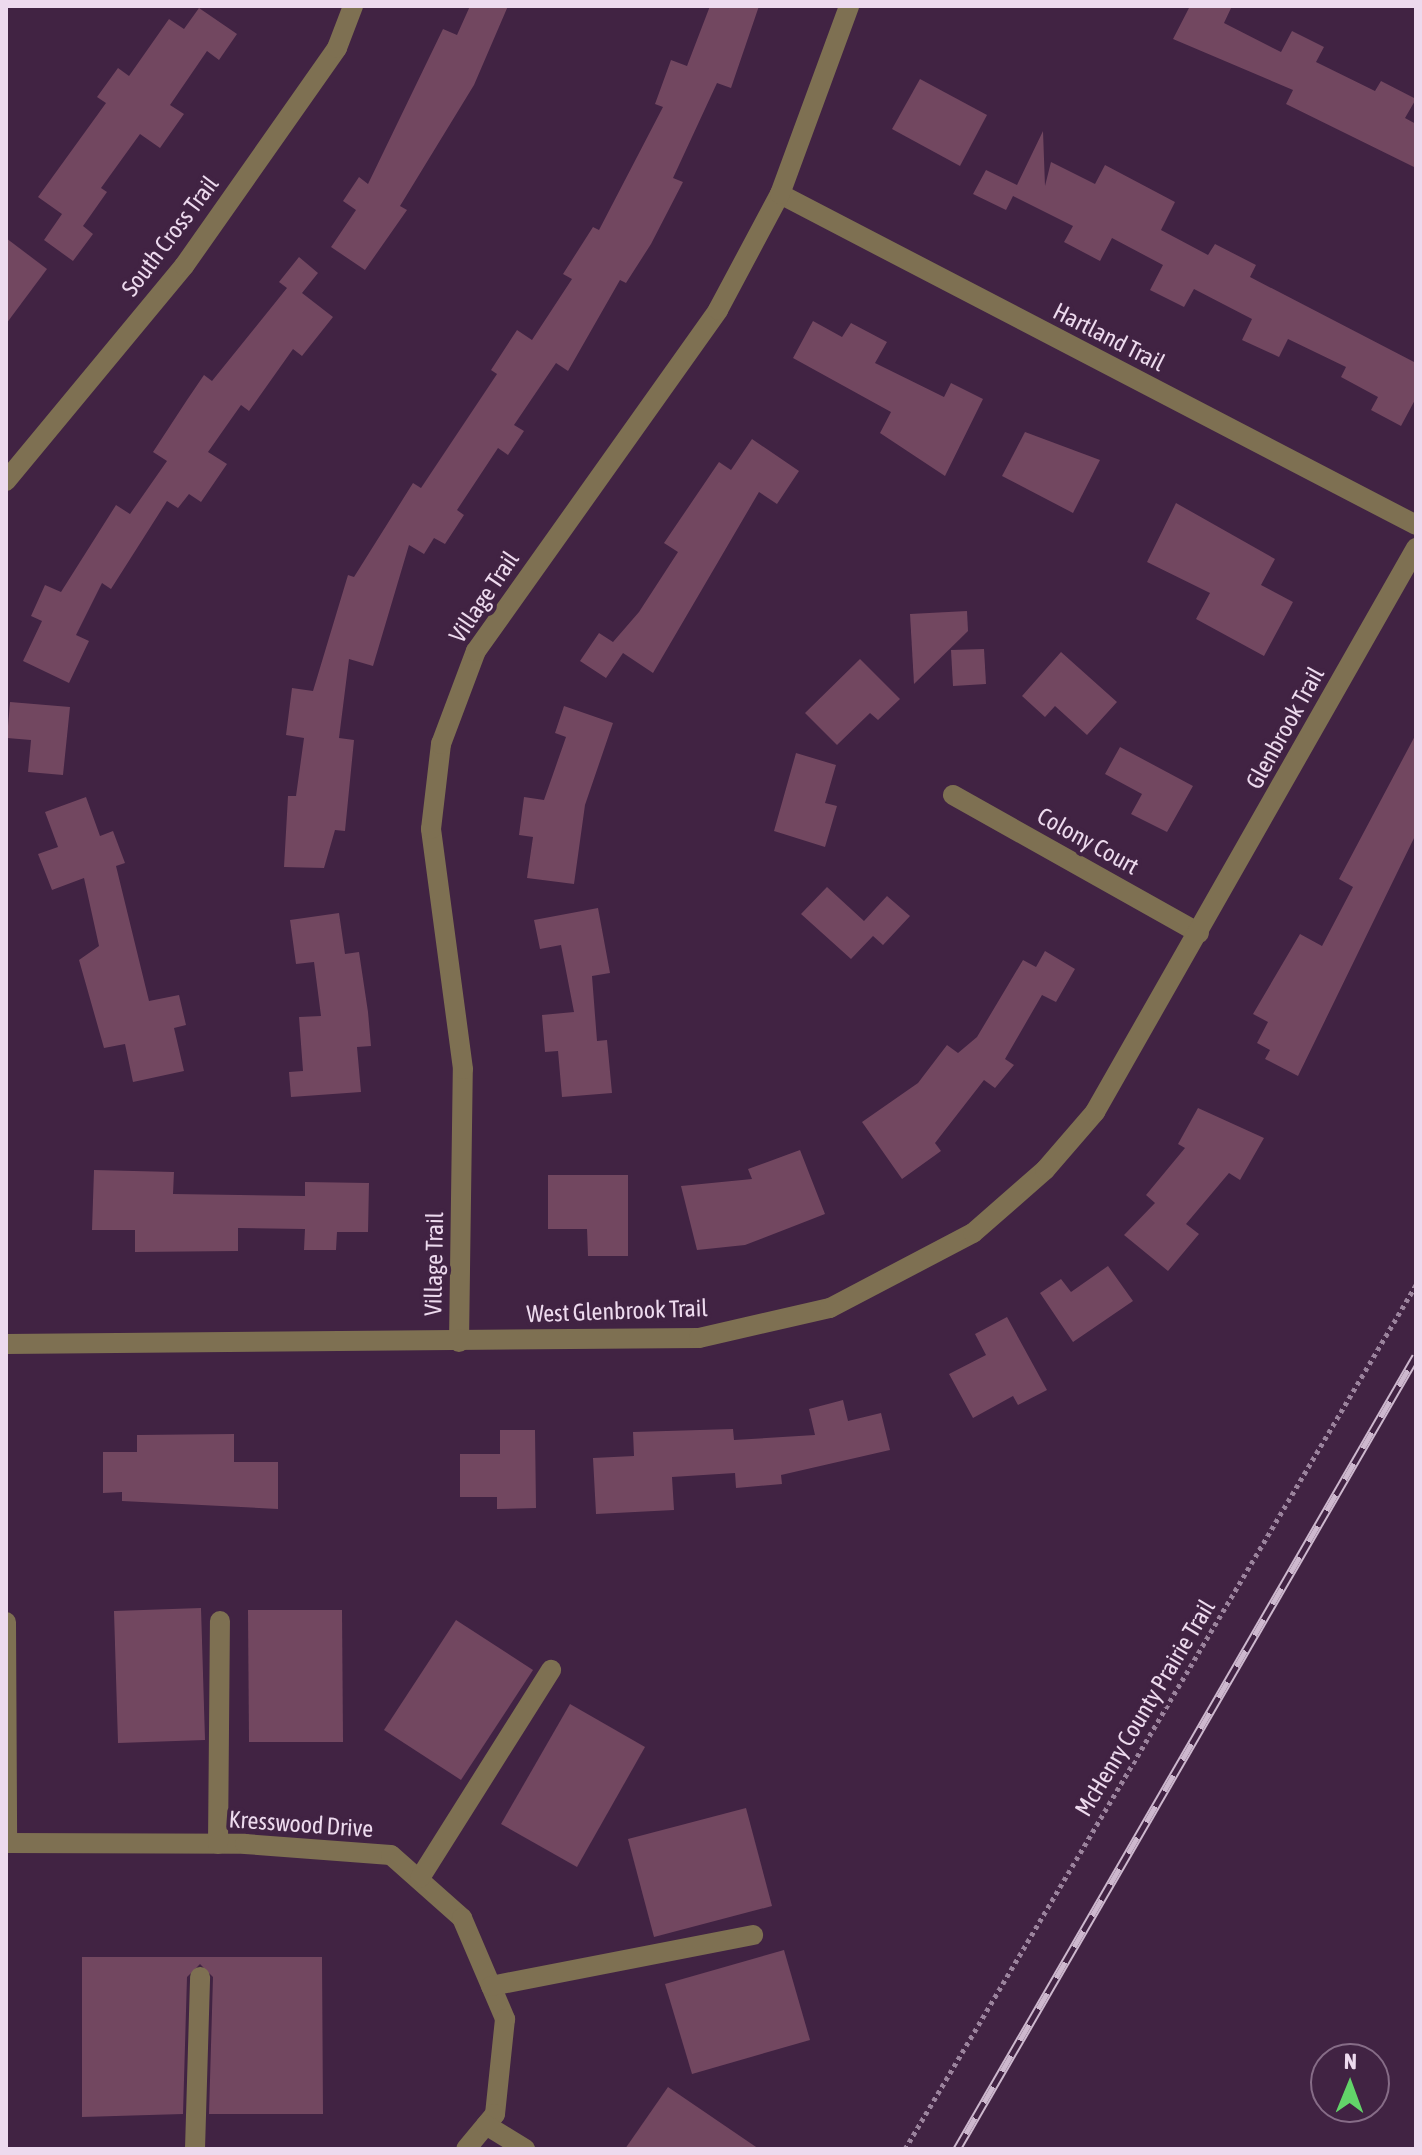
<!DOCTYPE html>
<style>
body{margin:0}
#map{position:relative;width:1422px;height:2155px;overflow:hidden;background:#412343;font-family:"Asap Condensed",sans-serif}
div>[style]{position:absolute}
.building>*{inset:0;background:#724760}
.path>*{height:5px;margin-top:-2.5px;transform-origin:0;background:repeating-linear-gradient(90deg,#9b839d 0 4px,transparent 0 8px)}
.minor>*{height:20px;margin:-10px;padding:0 10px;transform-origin:10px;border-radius:10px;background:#7e7052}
.rail>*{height:9px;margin-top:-4.5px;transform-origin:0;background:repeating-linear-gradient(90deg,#412343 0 18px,#cdb8ce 0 36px);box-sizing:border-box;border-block:2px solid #cdb8ce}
span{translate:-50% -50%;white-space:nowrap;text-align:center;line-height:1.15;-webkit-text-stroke:8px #412343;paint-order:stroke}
.street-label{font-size:24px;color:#eddaee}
.frame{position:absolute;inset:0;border:8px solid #eddaee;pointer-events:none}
.north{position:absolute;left:1310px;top:2043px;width:80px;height:80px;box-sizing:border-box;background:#412343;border:2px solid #866c87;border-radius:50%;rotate:1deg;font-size:22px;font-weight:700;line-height:32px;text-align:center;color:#eddaee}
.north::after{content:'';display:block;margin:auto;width:28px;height:36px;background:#62d469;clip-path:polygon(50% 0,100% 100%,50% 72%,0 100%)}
</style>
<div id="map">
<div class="building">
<i style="clip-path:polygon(470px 6px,508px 6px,474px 85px,400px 206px,407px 210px,365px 270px,331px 247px,356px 210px,343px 201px,359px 177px,368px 184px,443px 29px,457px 35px)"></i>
<i style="clip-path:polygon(710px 6px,759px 6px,731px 88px,717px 83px,673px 178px,683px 182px,651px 244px,626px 283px,620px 280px,568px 371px,556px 363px,514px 425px,524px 431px,508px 455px,498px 448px,457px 510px,464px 515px,445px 544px,434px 538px,424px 554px,409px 545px,373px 666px,349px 659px,339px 738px,354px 740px,345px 831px,335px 830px,324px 868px,284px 867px,288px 796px,296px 796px,304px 738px,286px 735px,292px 688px,313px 691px,348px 575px,354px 577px,413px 483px,421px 488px,497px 374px,491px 370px,517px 330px,532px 340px,572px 279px,563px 274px,593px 227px,599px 230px,663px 107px,655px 104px,671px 60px,687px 66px)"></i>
<i style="clip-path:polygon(1190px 6px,1232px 6px,1224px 23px,1281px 52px,1292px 31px,1324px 47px,1316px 62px,1375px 91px,1381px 81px,1416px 99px,1405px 118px,1416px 124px,1416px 168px,1286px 104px,1293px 90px,1173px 39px)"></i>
<i style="clip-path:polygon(199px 8px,237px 34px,219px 60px,207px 51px,170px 105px,184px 114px,160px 148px,140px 134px,101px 188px,107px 192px,83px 226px,93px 234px,73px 261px,44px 240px,62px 214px,38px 197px,106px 103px,97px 97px,118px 68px,129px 76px,169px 19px,184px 29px)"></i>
<i style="clip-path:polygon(920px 79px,987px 115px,960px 166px,892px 129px)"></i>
<i style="clip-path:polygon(1043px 131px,1045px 186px,1051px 162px,1095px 184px,1105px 165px,1175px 202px,1161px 230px,1208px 255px,1215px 244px,1256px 265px,1250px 277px,1416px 363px,1416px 398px,1401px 426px,1371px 410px,1378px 397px,1341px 377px,1346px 367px,1288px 339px,1279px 357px,1242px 340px,1252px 319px,1194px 289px,1184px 307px,1150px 290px,1163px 265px,1112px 238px,1100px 261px,1064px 242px,1073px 226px,1013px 196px,1006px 210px,973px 194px,986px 170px,1017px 185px)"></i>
<i style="clip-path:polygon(6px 238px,47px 269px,6px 324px)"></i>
<i style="clip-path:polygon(299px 257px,318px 273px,302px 293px,333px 317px,302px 356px,293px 349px,249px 411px,241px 405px,208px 452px,227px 464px,201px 502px,189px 494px,178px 508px,167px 501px,111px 589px,102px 583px,76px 635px,89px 641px,69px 683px,23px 661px,42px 621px,31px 616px,45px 585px,61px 592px,116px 505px,130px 514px,167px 461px,153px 452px,187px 400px,204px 375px,212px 381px,287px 288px,279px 282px)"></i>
<i style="clip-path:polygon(813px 321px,842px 337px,851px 323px,887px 342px,875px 363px,944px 397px,951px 383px,983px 399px,945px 476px,880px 433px,891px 412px,793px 358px)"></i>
<i style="clip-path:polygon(1025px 432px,1100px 460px,1073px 513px,1002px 476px)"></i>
<i style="clip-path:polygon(752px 439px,799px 471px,777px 504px,759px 492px,653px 673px,623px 653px,606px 678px,580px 661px,599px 633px,613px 642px,639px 612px,678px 552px,664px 543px,719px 462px,731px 470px)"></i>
<i style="clip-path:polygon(1176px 503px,1275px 559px,1261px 585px,1293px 602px,1264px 656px,1196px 619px,1210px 593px,1147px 562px)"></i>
<i style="clip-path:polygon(967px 611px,968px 631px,914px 684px,910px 614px)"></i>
<i style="clip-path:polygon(984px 649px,986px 684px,953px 686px,951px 650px)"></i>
<i style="clip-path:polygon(1061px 652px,1117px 702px,1087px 735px,1055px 706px,1045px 717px,1022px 696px)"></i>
<i style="clip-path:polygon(860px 659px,900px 699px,878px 720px,870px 713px,837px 745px,805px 713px)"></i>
<i style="clip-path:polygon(10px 702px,70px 707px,63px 775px,28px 772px,31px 740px,7px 738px)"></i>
<i style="clip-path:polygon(564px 706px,613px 723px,585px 805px,574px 884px,527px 878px,533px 837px,519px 835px,524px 797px,544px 800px,566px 737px,555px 733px)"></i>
<i style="clip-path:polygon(1416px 734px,1416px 834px,1298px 1076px,1265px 1059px,1270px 1050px,1257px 1043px,1268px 1022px,1253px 1014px,1300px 934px,1322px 946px,1353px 887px,1339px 879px)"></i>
<i style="clip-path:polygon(1120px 747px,1193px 786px,1167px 832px,1131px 814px,1142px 794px,1105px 774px)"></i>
<i style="clip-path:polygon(796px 753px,836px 765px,825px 803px,837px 806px,825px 847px,774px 831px)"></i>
<i style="clip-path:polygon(86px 797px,100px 836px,113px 831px,125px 863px,116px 866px,149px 1001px,179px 995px,186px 1025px,174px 1028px,184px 1071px,133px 1082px,125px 1044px,104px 1048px,79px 960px,99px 946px,84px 878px,52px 890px,38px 854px,58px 847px,45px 812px)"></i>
<i style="clip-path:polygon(827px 887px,864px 921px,887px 896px,910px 916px,883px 945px,873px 936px,851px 959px,801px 914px)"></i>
<i style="clip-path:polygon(598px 908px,610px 973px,592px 976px,597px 1041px,607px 1040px,612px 1093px,562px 1097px,558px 1051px,545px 1052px,542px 1015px,574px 1012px,561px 945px,540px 949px,534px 920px)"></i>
<i style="clip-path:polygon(339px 913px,345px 954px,359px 952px,368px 1012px,371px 1046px,357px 1047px,361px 1092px,291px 1097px,289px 1072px,303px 1071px,299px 1017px,321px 1016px,314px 962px,296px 964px,290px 920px)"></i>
<i style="clip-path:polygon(1045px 951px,1075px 969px,1056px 1002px,1042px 995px,1005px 1059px,1014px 1065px,995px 1088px,984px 1080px,935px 1143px,941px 1151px,902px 1179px,862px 1122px,918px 1083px,947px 1045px,958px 1053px,977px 1037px,1023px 960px,1036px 967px)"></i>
<i style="clip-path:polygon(1198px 1108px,1264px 1138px,1240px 1180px,1229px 1173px,1186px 1224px,1199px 1234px,1168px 1271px,1124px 1235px,1155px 1203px,1146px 1195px,1185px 1148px,1178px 1144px)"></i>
<i style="clip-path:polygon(800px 1150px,825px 1214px,745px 1245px,697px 1250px,681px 1186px,752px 1179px,748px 1169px)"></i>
<i style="clip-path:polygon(94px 1170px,174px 1172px,173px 1194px,305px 1196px,305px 1182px,369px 1183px,368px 1232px,337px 1232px,336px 1250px,304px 1250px,305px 1229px,238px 1228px,238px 1251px,135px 1252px,135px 1230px,92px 1230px)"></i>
<i style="clip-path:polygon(548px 1175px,628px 1175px,628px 1256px,588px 1256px,587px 1229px,548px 1229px)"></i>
<i style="clip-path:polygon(1108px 1266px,1133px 1301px,1073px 1342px,1040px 1293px,1061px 1279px,1071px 1292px)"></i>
<i style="clip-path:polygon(1007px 1317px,1047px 1390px,1018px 1405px,1013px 1396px,973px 1418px,949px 1374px,986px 1355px,975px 1334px)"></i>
<i style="clip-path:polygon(843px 1400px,848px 1421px,881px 1413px,890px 1450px,781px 1475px,782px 1484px,736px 1488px,735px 1473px,672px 1477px,674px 1510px,596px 1514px,593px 1458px,634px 1456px,633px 1432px,733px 1429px,734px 1440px,815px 1435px,809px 1409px)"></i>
<i style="clip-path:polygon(500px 1430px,535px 1430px,536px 1508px,497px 1509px,497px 1497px,460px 1497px,460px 1454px,500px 1454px)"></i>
<i style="clip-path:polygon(234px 1434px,234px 1462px,278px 1462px,278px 1509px,122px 1501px,122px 1492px,103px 1493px,103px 1452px,137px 1452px,137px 1435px)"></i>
<i style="clip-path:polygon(201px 1608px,205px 1740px,118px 1743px,114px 1611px)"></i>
<i style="clip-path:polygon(248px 1610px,342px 1610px,343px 1742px,249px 1742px)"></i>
<i style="clip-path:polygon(456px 1620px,533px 1670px,461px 1780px,384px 1730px)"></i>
<i style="clip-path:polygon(570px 1704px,645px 1747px,577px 1867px,501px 1824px)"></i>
<i style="clip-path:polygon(746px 1808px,772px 1906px,654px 1937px,628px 1839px)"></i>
<i style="clip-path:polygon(784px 1950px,810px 2040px,692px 2074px,665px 1984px)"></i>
<i style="clip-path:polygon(82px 1957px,322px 1957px,323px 2114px,209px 2114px,213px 1977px,200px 1964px,187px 1977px,183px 2114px,82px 2117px)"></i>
<i style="clip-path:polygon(668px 2087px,759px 2149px,625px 2149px)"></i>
</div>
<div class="path">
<i style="left:905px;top:2149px;width:1004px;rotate:-59.4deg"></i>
</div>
<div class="minor">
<i style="left:780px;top:194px;width:717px;rotate:27.49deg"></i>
<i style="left:6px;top:481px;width:279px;rotate:-50.4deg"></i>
<i style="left:184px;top:266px;width:266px;rotate:-54.9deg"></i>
<i style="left:337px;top:48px;width:45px;rotate:-69.1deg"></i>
<i style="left:953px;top:795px;width:282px;rotate:29.3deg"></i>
<i style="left:459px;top:1342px;width:273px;rotate:-89.2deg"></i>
<i style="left:463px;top:1069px;width:242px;rotate:-97.6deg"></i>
<i style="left:431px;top:829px;width:86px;rotate:-83.3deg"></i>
<i style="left:441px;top:744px;width:99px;rotate:-69.4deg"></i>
<i style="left:476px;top:651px;width:418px;rotate:-54.6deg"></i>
<i style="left:718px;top:310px;width:132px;rotate:-61.9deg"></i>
<i style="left:780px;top:194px;width:200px;rotate:-69.8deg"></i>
<i style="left:6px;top:1344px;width:693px;rotate:-0.5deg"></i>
<i style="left:699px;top:1338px;width:134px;rotate:-12.9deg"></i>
<i style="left:830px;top:1308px;width:161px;rotate:-27.7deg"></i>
<i style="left:973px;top:1233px;width:96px;rotate:-41.2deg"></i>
<i style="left:1045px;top:1170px;width:77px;rotate:-49.2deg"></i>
<i style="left:1095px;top:1112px;width:649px;rotate:-60.35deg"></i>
<i style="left:6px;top:1622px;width:221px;rotate:89.7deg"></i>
<i style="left:6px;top:1843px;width:239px;rotate:0.2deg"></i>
<i style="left:245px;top:1844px;width:146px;rotate:4.3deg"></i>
<i style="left:391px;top:1855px;width:95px;rotate:41.6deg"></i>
<i style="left:462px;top:1918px;width:110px;rotate:66.9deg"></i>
<i style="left:505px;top:2019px;width:96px;rotate:96deg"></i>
<i style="left:495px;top:2114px;width:45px;rotate:129.6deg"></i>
<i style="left:218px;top:1844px;width:223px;rotate:-89.5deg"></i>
<i style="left:420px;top:1878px;width:246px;rotate:-57.8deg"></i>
<i style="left:491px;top:1986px;width:267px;rotate:-11deg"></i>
<i style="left:486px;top:2125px;width:46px;rotate:31.6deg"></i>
<i style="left:195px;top:2149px;width:172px;rotate:-88.3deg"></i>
</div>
<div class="rail">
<i style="left:957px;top:2149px;width:916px;rotate:-59.94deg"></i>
</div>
<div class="street-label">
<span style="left:170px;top:236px;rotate:-53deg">South Cross Trail</span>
<span style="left:1109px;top:337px;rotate:27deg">Hartland Trail</span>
<span style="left:484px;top:597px;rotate:-56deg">Village Trail</span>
<span style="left:1285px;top:728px;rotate:-61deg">Glenbrook Trail</span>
<span style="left:1088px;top:841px;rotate:29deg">Colony Court</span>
<span style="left:434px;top:1264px;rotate:-89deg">Village Trail</span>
<span style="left:617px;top:1311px;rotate:-2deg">West Glenbrook Trail</span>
<span style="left:1145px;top:1708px;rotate:-59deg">McHenry County Prairie Trail</span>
<span style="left:301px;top:1824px;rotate:4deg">Kresswood Drive</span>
</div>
<div class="frame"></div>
<div class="north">N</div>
</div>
